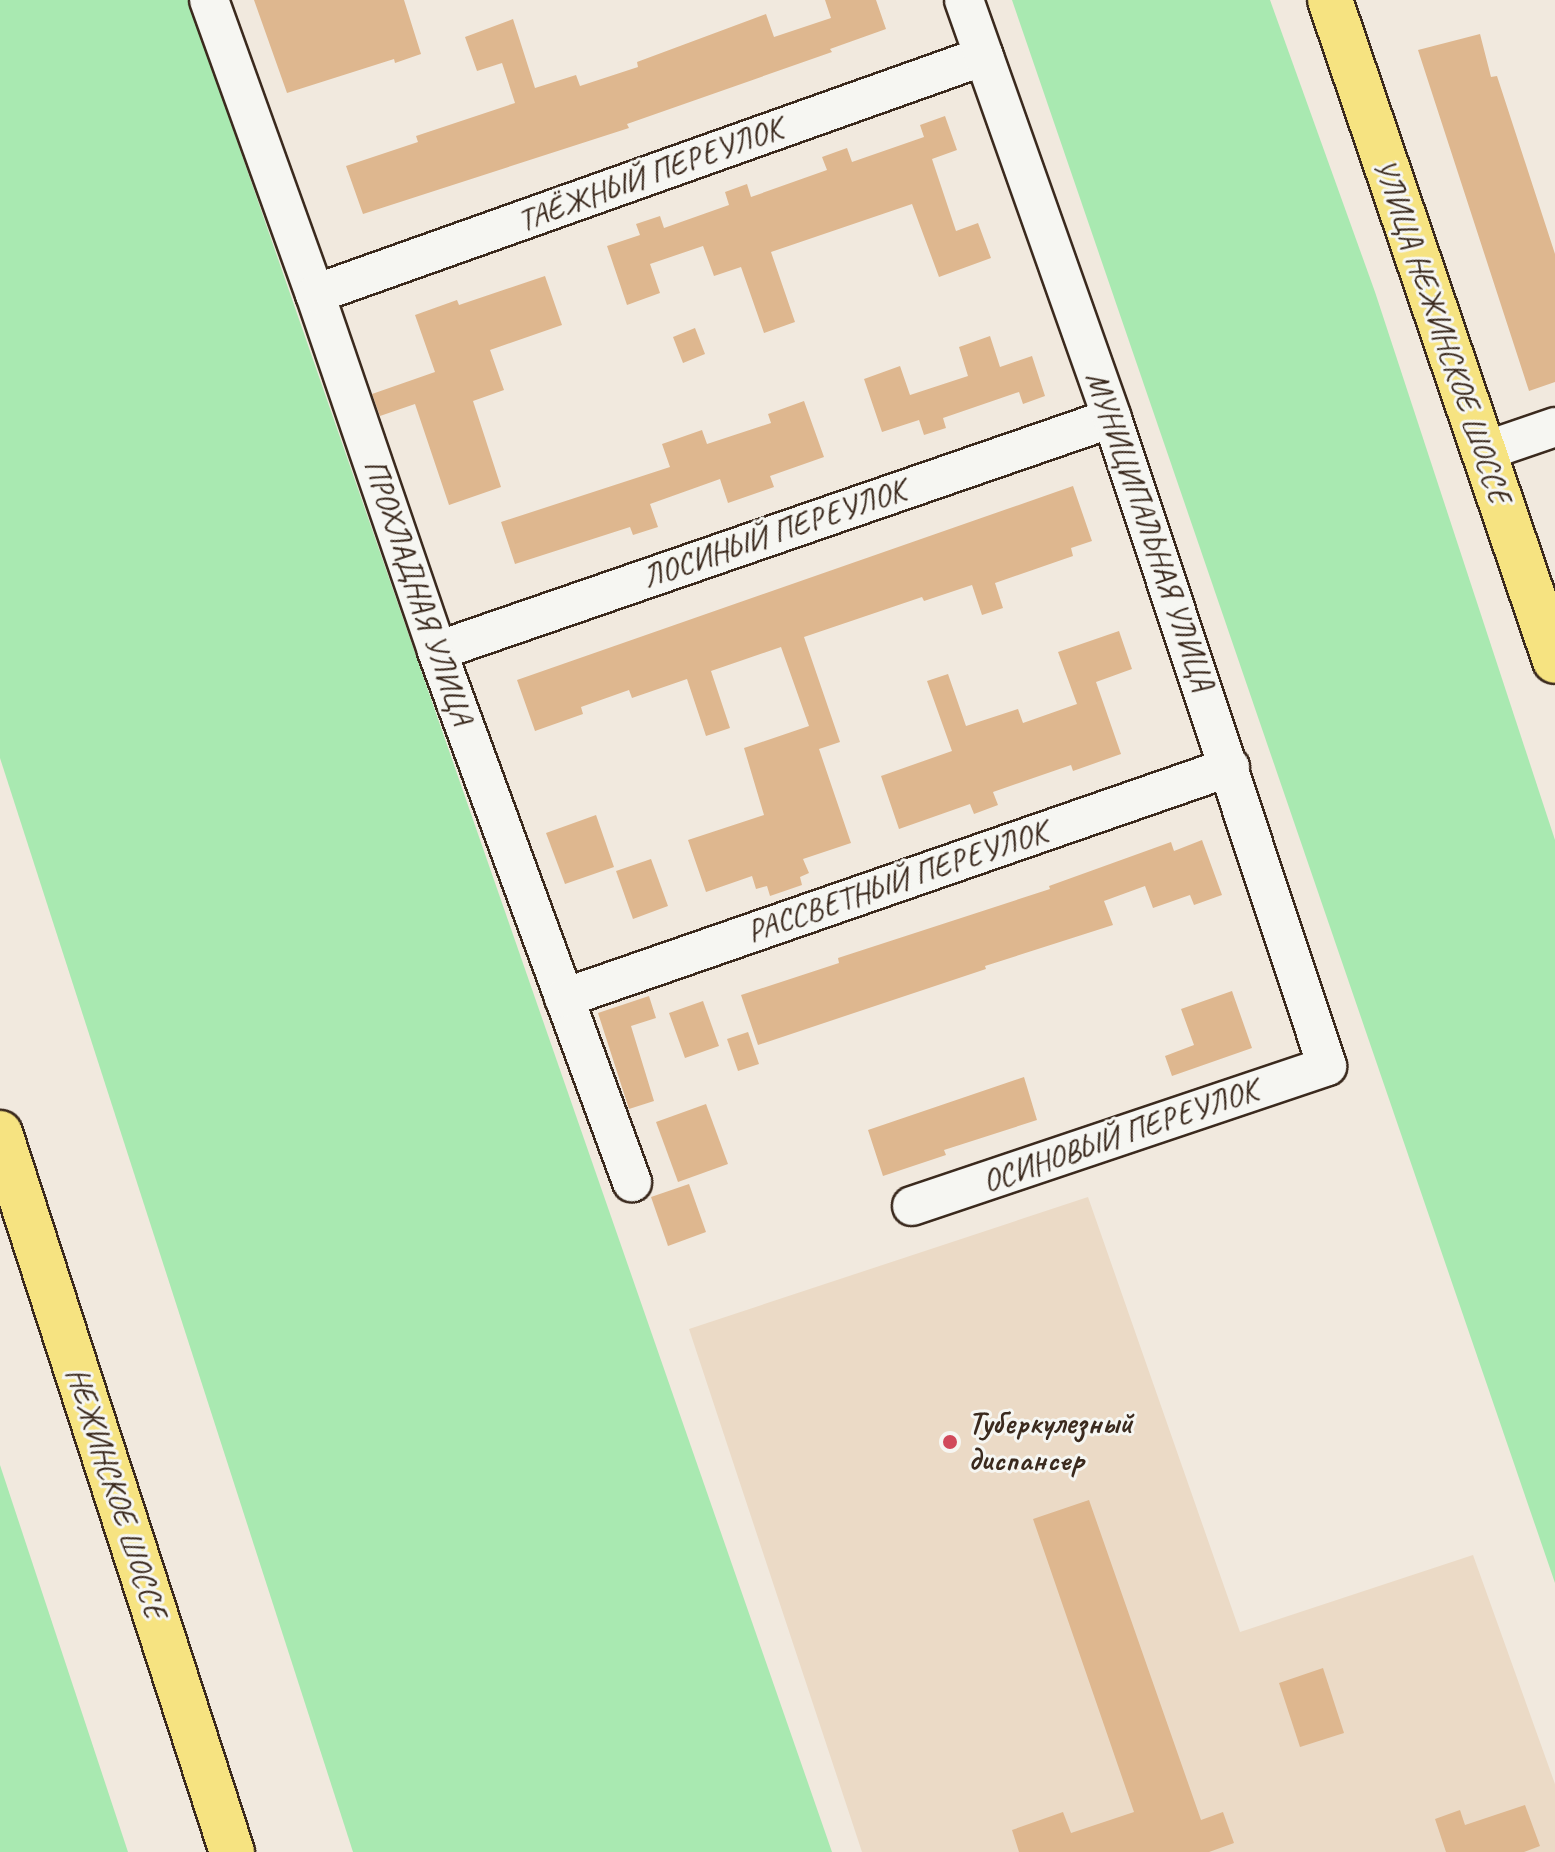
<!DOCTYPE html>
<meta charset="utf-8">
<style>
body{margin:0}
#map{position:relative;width:1555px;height:1852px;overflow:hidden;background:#f1e9de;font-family:Caveat,sans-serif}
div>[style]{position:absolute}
.built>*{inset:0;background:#ebdac6}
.green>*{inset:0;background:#a9e9b1}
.building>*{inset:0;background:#deb78f}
.roads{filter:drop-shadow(2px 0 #3b2a1e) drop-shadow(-2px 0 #3b2a1e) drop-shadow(0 2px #3b2a1e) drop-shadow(0 -2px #3b2a1e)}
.minor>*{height:38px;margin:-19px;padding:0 19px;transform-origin:19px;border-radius:19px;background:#f6f6f2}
.major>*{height:44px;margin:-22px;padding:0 22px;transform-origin:22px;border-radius:22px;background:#f6e381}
.dots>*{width:22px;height:22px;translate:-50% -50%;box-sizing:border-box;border:4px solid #f6f6f2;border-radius:50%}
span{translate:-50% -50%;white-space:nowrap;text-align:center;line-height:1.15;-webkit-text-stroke:6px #f6f6f2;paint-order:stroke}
.street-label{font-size:32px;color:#3b2a1e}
.poi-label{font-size:32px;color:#3b2a1e;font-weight:700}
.left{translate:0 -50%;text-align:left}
</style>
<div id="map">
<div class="built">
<i style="clip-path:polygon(1088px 1197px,1240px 1632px,1473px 1555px,1555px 1784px,1555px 1852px,862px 1852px,689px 1329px)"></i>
</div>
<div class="green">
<i style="clip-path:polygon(0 0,188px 0,832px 1852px,353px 1852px,0 758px)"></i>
<i style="clip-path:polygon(1012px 0,1270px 0,1375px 292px,1555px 840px,1555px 1583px)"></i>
<i style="clip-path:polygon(0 1465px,128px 1852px,0 1852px)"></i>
</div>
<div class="building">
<i style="clip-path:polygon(254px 0,404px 0,421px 54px,395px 63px,394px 59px,287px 93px)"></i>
<i style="clip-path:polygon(825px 0,876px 0,886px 29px,830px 49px,832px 52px,627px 124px,629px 128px,363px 214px,346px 166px,418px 142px,416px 136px,515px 103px,502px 63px,477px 71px,465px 37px,513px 19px,535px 88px,576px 75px,580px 86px,638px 67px,637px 62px,766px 14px,774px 37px,831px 18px)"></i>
<i style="clip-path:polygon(1480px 34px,1491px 77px,1497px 76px,1555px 254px,1555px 382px,1529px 391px,1418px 50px)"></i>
<i style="clip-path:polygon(945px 116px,957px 150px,932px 159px,956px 231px,978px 223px,991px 258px,939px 277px,912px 204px,771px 252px,795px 322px,764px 333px,741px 267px,714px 276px,703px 246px,650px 264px,660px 293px,627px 305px,607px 246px,640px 235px,636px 224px,660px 216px,664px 228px,729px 205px,725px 192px,747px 184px,751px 197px,827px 170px,822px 157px,847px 148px,852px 162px,924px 137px,920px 125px)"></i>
<i style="clip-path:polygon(545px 276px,562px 325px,490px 350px,504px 390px,473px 401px,501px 487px,449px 505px,415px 404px,380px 416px,372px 394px,435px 372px,415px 315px,457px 300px,459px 305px)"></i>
<i style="clip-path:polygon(695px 328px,705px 354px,683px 363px,673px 337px)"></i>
<i style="clip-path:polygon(990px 336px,1000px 367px,1032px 356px,1045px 396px,1023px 404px,1019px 392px,943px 418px,946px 428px,924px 435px,919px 420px,882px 432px,864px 379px,900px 366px,910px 395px,968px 376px,959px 347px)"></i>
<i style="clip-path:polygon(804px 401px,824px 457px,770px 476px,774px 487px,728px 503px,720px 479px,650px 504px,658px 527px,633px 535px,630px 527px,515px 564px,501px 522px,670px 467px,662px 444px,702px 430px,707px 444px,771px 423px,768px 414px)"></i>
<i style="clip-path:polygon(1073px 486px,1092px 541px,1071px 548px,1073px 556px,995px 583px,1003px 608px,982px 615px,972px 585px,924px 601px,922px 597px,804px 637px,840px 742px,819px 749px,851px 843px,803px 859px,809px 873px,800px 877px,802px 885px,770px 896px,767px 886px,756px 889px,752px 876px,706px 892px,688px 840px,764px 815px,744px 748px,809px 726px,781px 647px,711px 671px,730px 728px,706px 736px,687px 679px,632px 698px,629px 690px,581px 707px,583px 714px,535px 731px,517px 680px)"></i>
<i style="clip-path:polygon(1119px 631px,1132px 669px,1096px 682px,1121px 754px,1073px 771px,1071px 765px,993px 792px,998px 805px,974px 814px,970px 804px,899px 829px,881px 776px,952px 751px,927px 681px,948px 674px,966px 726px,1018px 709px,1023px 723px,1077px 704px,1058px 652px)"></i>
<i style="clip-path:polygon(596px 815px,614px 867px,565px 884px,546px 833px)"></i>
<i style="clip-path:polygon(1202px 840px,1222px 895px,1194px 905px,1190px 895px,1153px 908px,1145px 886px,1104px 901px,1113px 925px,985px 966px,986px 969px,758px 1045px,741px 995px,839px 963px,838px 958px,1050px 889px,1049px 886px,1171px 842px,1174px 851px)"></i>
<i style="clip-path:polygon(651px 859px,668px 906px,633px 919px,616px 871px)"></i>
<i style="clip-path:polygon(1232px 991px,1252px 1048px,1172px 1076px,1165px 1056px,1194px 1045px,1181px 1009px)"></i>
<i style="clip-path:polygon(649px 996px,656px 1018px,631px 1026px,654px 1101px,629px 1109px,598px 1013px)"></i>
<i style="clip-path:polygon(703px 1001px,719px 1046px,685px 1058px,669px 1013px)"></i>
<i style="clip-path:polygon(748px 1032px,759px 1064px,738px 1071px,727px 1039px)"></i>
<i style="clip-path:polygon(1024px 1077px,1037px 1120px,944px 1150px,946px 1155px,883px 1176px,868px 1130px)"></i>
<i style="clip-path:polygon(706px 1104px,728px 1164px,678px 1182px,656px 1122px)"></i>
<i style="clip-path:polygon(689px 1184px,706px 1232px,668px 1246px,651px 1197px)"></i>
<i style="clip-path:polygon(1089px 1500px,1201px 1820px,1223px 1812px,1234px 1843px,1209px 1852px,1019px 1852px,1012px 1830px,1063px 1812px,1071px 1833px,1134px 1812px,1033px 1519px)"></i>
<i style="clip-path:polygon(1323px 1668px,1344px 1733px,1300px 1747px,1279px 1683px)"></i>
<i style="clip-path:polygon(1525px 1805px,1540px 1846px,1524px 1852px,1446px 1852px,1435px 1819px,1460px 1810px,1465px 1825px)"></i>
</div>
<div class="roads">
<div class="minor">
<i style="left:209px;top:0;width:313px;rotate:70.2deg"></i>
<i style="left:315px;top:294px;width:377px;rotate:71.1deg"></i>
<i style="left:437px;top:651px;width:566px;rotate:69.84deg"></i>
<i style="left:315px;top:294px;width:710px;rotate:-19.58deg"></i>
<i style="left:1482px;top:452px;width:77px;rotate:-18.9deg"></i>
<i style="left:437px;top:651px;width:714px;rotate:-19.04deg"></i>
<i style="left:564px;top:998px;width:705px;rotate:-19.13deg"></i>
<i style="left:912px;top:1206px;width:438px;rotate:-18.6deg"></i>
<i style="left:1327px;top:1066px;width:683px;rotate:-108.36deg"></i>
<i style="left:1112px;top:418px;width:443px;rotate:-109.5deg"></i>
</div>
<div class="major">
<i style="left:1330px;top:0;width:698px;rotate:71.2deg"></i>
<i style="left:0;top:1133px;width:756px;rotate:72.12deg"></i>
</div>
</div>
<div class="dots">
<i style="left:950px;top:1442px;background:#d1495b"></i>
</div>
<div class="street-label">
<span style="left:650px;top:175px;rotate:-20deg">ТАЁЖНЫЙ ПЕРЕУЛОК</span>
<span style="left:1442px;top:331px;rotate:71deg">УЛИЦА НЕЖИНСКОЕ ШОССЕ</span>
<span style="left:1150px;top:531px;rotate:71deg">МУНИЦИПАЛЬНАЯ УЛИЦА</span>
<span style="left:774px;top:534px;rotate:-19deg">ЛОСИНЫЙ ПЕРЕУЛОК</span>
<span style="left:418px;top:592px;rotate:71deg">ПРОХЛАДНАЯ УЛИЦА</span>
<span style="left:897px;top:882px;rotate:-19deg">РАССВЕТНЫЙ ПЕРЕУЛОК</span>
<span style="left:1120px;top:1136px;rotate:-19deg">ОСИНОВЫЙ ПЕРЕУЛОК</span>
<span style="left:116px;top:1493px;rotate:72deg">НЕЖИНСКОЕ ШОССЕ</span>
</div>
<div class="poi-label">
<span class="left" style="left:968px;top:1442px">Туберкулезный<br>диспансер</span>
</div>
</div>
